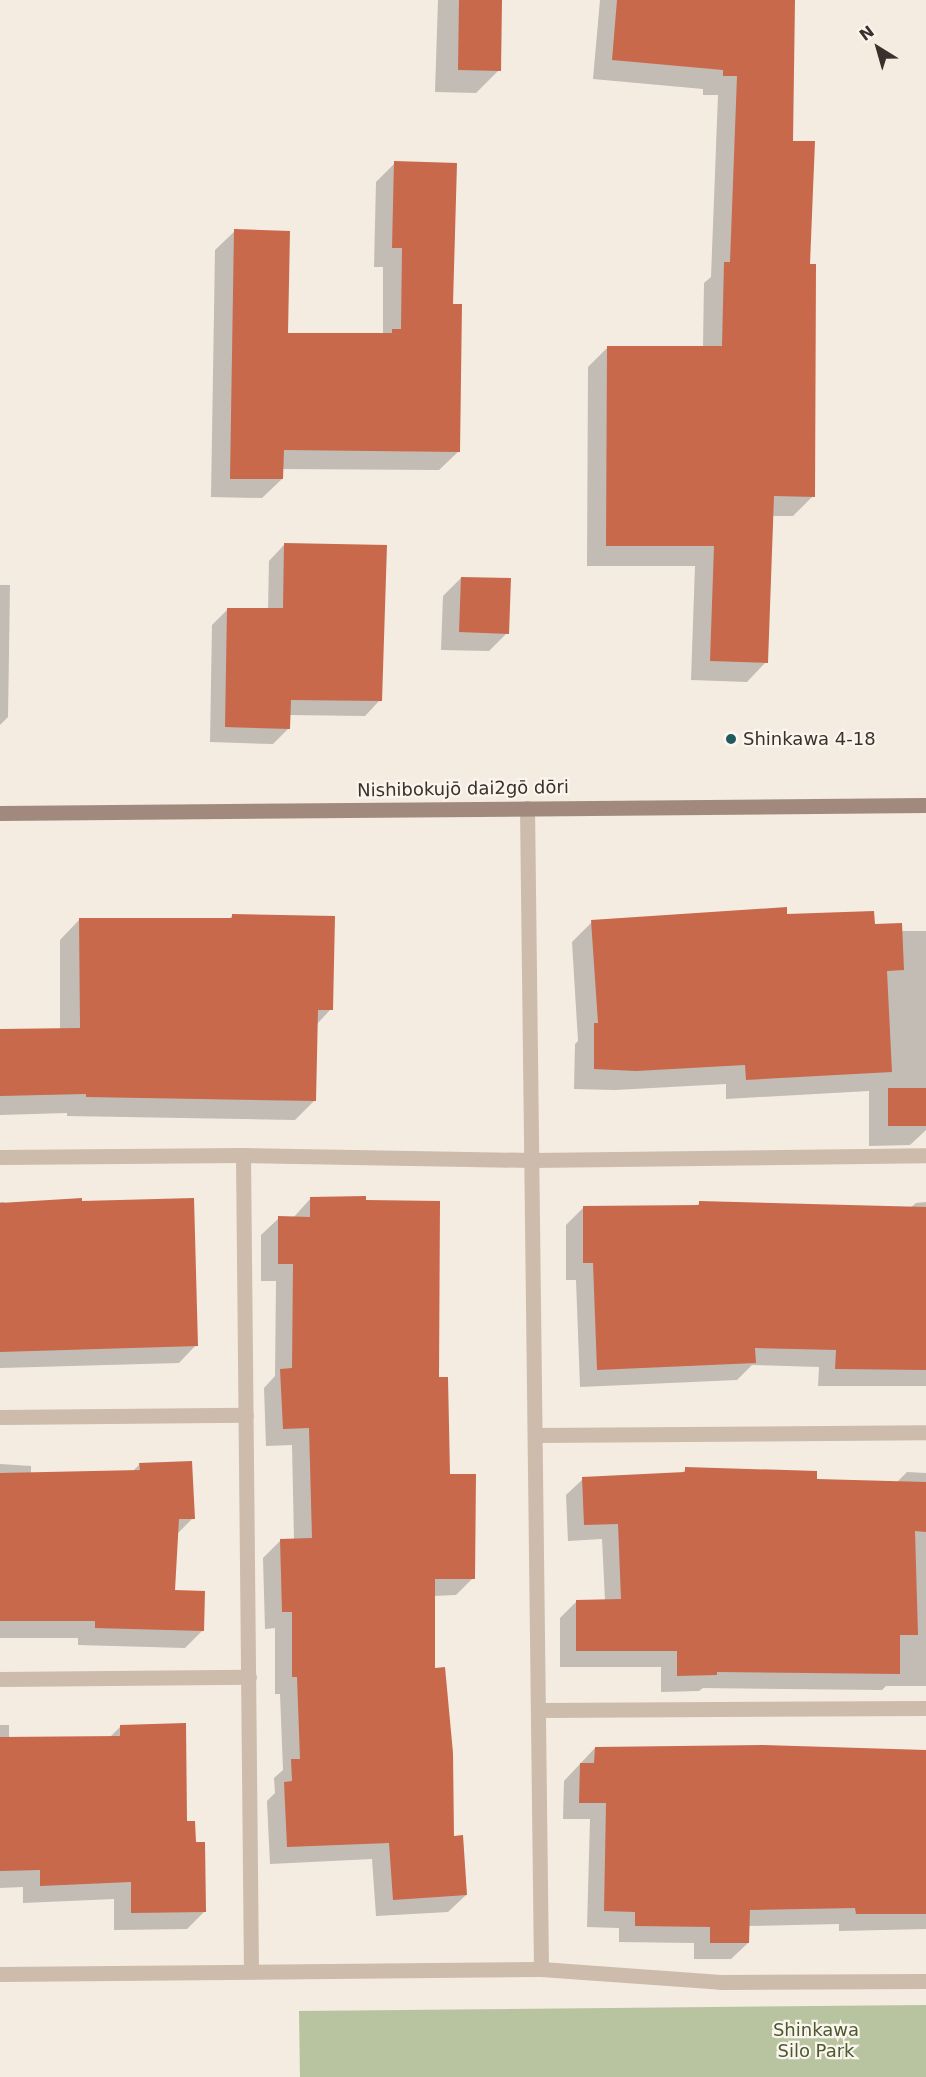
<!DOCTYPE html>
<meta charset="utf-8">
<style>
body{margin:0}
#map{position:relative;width:926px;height:2077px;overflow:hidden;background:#f4ebe1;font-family:"DejaVu Sans",sans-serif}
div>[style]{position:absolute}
.green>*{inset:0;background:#b8c4a0}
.shadow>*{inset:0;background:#0003}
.building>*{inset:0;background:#c8694b}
.street>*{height:15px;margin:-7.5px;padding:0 7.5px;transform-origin:7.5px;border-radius:7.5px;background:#cdbbac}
.secondary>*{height:15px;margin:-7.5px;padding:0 7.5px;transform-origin:7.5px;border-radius:7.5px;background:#a18a7d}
.dots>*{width:16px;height:16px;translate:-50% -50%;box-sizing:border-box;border:3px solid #fbf5ee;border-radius:50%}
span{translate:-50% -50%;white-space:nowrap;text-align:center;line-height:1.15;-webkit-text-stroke:4.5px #fbf5ee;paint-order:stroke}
.poi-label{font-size:18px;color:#3b302b}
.left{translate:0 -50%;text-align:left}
.street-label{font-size:18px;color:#3b302b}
.park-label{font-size:18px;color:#4a5a2e}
.north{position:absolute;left:848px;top:18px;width:60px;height:60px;-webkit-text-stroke:4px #fbf5ee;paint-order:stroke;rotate:323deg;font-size:16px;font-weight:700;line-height:24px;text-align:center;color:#3b302b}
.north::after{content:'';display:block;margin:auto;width:21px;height:27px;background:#3b302b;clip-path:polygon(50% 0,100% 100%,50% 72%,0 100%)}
</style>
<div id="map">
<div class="green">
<i style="clip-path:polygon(926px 2005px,926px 2077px,300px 2077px,299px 2011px)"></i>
</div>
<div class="shadow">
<i style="clip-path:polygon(438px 0,501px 0,499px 70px,476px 93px,435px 92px)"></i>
<i style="clip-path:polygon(600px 0,793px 0,791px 142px,809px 265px,813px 496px,793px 516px,772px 516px,766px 662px,747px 682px,691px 680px,695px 566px,587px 566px,588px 367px,608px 347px,703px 347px,704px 283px,711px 277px,718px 95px,703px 95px,703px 89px,593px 79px)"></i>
<i style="clip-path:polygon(395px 163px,459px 451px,439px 470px,282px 469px,282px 479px,262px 498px,211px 497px,215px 250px,235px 231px,286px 335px,383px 335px,383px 267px,374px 267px,376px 182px)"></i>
<i style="clip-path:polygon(284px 545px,380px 700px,365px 716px,289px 715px,289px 728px,273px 744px,210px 742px,212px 625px,228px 609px,268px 610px,269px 561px)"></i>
<i style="clip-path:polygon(461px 578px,507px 633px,489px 651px,441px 650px,443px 596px)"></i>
<i style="clip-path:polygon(0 585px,10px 585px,8px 717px,0 725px)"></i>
<i style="clip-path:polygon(233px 915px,331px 1009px,316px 1025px,315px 1100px,295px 1120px,67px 1116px,67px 1113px,0 1115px,0 1031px,60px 1030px,60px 940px,79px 920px,228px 920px)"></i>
<i style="clip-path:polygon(785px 916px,901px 931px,926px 931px,926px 1130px,910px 1145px,869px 1146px,869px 1091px,726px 1099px,726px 1084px,615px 1090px,574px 1089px,575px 1044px,578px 1041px,572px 942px,592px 922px)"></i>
<i style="clip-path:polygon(311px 1198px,437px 1378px,449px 1475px,473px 1578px,456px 1595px,433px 1596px,433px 1669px,452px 1838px,466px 1895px,448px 1912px,376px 1916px,372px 1859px,270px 1864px,267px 1801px,275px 1793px,274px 1778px,283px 1770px,280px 1694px,275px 1694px,275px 1628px,265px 1629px,263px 1558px,281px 1540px,294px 1540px,292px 1445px,266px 1446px,264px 1388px,275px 1376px,276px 1281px,261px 1281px,261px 1235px,279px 1218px,293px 1218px)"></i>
<i style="clip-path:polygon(0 1202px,4px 1202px,196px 1345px,179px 1363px,0 1368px)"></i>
<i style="clip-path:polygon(926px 1202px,926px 1386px,818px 1386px,819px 1367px,752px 1365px,737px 1380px,580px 1387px,576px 1280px,566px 1280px,566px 1225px,584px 1207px,696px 1206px,700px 1203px,910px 1208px,916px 1203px)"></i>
<i style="clip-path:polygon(0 1464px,31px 1466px,31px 1474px,132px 1472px,140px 1464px,193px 1518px,176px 1535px,174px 1592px,202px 1631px,185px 1648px,78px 1645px,78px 1638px,0 1638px)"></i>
<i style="clip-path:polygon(686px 1469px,815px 1480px,896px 1483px,907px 1472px,926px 1473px,926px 1686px,886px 1686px,882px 1690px,703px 1688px,699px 1691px,661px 1692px,661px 1667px,560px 1667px,560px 1618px,577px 1601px,605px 1601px,602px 1539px,568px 1541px,566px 1495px,583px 1479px,681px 1474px)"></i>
<i style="clip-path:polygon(0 1725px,9px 1725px,9px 1739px,109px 1738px,120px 1727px,186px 1823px,194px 1844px,205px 1911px,187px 1929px,114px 1930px,114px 1899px,23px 1903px,23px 1887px,0 1888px)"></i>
<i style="clip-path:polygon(595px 1748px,926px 1752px,926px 1929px,839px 1931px,839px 1924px,748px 1926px,748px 1943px,731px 1959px,694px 1959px,694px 1943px,619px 1942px,619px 1928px,587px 1927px,590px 1819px,563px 1819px,564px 1781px)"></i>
</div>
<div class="building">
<i style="clip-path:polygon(459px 0,502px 0,501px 71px,458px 70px)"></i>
<i style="clip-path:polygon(617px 0,795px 0,793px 141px,815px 141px,810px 264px,816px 264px,815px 497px,774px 496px,768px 663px,710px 661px,714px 546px,606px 546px,607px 346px,722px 346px,724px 262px,730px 262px,737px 76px,723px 76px,723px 70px,612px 60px)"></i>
<i style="clip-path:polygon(394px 161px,457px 163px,453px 304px,462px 304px,460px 452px,284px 450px,283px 479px,230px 479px,234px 229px,290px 231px,288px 333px,392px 333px,392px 329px,401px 329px,402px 248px,392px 248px)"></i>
<i style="clip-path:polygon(284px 543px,387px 545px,382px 701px,291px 700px,290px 729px,225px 727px,227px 608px,283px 608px)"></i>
<i style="clip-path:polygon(461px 577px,511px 578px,509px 634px,459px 632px)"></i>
<i style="clip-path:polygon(787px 907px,787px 914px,874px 911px,875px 924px,902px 923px,904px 970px,887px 971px,892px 1072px,746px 1080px,745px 1065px,636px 1071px,594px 1069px,594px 1023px,598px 1023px,591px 920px)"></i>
<i style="clip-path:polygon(232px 914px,335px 916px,333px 1010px,318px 1010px,316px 1101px,86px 1097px,86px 1094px,0 1096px,0 1029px,80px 1028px,79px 918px,232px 918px)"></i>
<i style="clip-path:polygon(888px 1088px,926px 1088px,926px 1126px,888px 1126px)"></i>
<i style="clip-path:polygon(366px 1196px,366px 1200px,440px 1201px,439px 1377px,448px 1377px,450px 1474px,476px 1474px,475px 1579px,435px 1579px,435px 1668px,445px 1667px,453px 1753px,454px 1836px,463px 1835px,467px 1895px,393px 1900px,389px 1843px,287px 1847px,284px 1782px,292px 1781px,291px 1759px,300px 1759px,297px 1677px,292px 1677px,292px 1612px,282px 1612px,280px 1539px,312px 1538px,309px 1428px,283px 1429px,280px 1369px,292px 1368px,293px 1264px,278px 1264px,278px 1216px,310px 1217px,310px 1197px)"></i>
<i style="clip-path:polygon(82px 1198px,82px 1201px,194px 1198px,198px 1346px,0 1352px,0 1203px)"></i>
<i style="clip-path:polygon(699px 1201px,926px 1207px,926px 1370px,835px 1369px,836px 1350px,755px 1348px,756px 1363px,597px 1370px,593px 1263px,583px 1263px,583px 1206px,699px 1205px)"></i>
<i style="clip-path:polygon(192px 1461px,195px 1519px,179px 1519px,175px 1590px,205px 1591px,204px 1631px,95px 1628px,95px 1621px,0 1621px,0 1473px,140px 1470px,139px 1463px)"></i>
<i style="clip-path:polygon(685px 1467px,817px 1471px,817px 1479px,926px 1482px,926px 1532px,915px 1531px,918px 1635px,900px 1635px,900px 1674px,717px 1672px,717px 1675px,677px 1676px,677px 1651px,576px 1651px,576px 1600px,621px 1599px,618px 1524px,584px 1525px,582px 1477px,685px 1472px)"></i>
<i style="clip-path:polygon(186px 1723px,187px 1821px,195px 1821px,196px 1842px,205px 1842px,206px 1912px,131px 1913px,131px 1882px,40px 1886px,40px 1870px,0 1871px,0 1737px,120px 1736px,120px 1725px)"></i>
<i style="clip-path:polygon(763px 1745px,926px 1750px,926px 1914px,856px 1914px,855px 1908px,750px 1910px,749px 1943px,710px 1943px,710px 1927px,635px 1926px,635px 1912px,604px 1911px,606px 1803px,579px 1803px,580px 1763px,594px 1763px,595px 1747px)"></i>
</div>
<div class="street">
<i style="left:243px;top:1155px;width:816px;rotate:89.44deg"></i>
<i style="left:0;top:1157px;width:243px;rotate:-0.5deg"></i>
<i style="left:243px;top:1155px;width:289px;rotate:1deg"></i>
<i style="left:532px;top:1160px;width:394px;rotate:-0.7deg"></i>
<i style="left:0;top:1417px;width:246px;rotate:-0.5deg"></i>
<i style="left:535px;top:1435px;width:391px;rotate:-0.4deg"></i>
<i style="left:0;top:1679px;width:249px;rotate:-0.5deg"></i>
<i style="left:538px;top:1710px;width:388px;rotate:-0.3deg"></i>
<i style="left:541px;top:1969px;width:180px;rotate:4.1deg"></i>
<i style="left:721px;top:1982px;width:205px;rotate:-0.3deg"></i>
<i style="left:0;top:1974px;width:541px;rotate:-0.53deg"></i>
<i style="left:541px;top:1969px;width:1161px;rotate:-90.69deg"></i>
</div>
<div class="secondary">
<i style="left:0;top:813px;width:926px;rotate:-0.49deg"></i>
</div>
<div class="dots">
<i style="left:731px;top:739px;background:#1f5a5e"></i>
</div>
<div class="poi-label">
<span class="left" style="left:743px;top:739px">Shinkawa 4-18</span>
</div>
<div class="street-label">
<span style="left:463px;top:789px;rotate:-1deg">Nishibokujō dai2gō dōri</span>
</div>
<div class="park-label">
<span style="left:816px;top:2041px">Shinkawa<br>Silo Park</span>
</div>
<div class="north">N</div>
</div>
